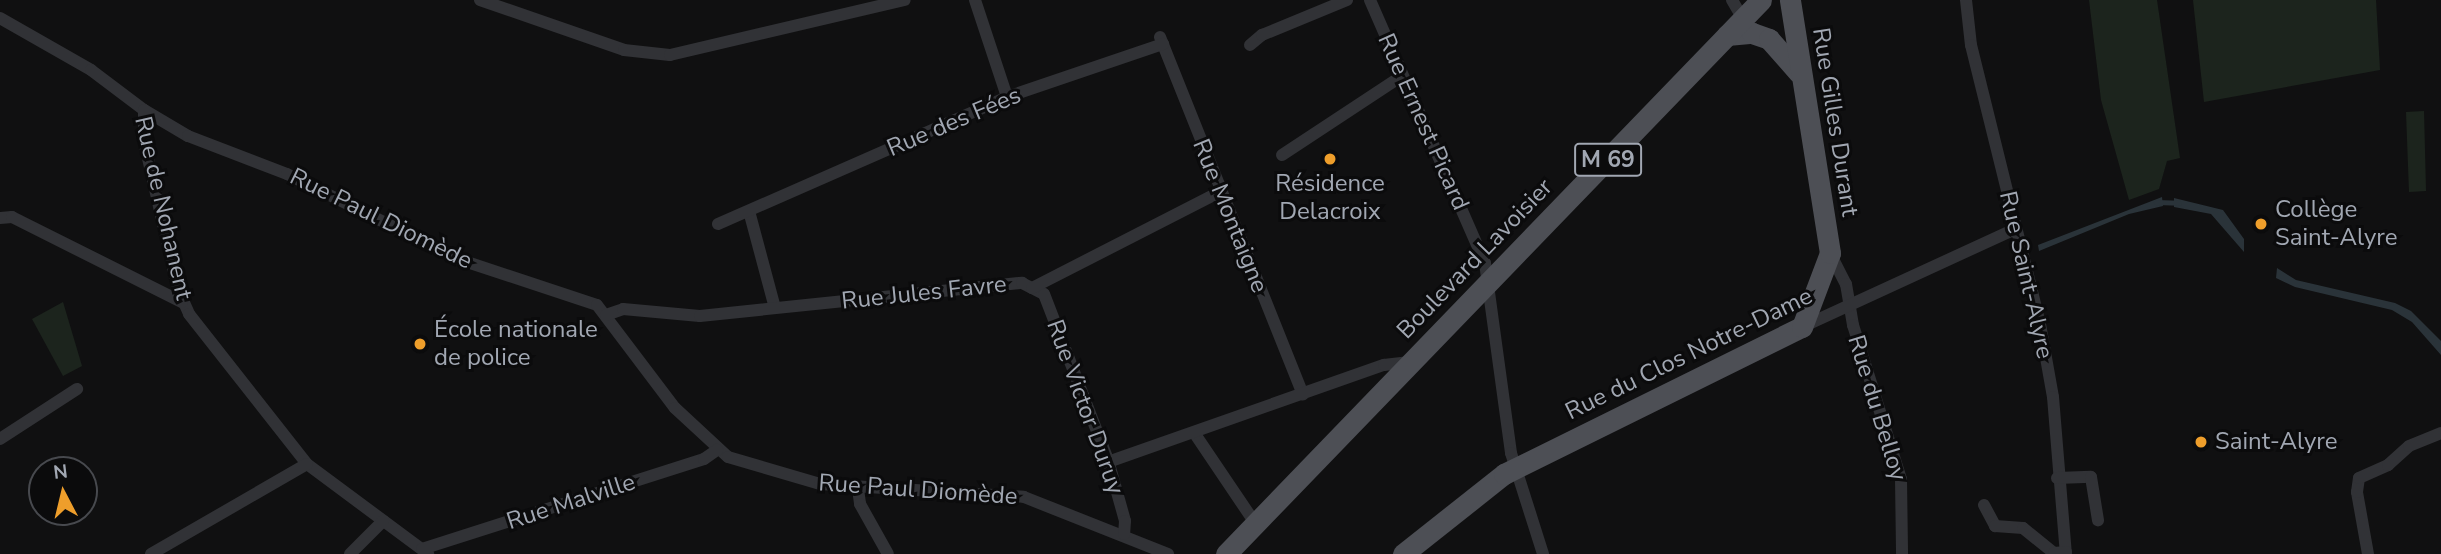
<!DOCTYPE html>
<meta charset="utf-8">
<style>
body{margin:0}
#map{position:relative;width:2441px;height:554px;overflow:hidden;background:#101011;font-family:"Nunito Sans",sans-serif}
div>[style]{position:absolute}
.green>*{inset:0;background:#1c241d}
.water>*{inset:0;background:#2a3339}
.stream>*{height:4.5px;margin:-2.25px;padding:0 2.25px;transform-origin:2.25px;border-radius:2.25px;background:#2a3339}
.street>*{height:12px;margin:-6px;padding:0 6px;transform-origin:6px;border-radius:6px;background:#313236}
.primary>*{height:21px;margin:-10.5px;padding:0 10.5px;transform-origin:10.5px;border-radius:10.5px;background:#4d4f55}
.dots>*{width:19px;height:19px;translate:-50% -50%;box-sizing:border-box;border:4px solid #0b0b0c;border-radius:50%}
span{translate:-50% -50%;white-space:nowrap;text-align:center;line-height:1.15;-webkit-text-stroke:6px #0b0b0c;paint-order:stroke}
.shield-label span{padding:2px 5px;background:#0b0b0c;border:2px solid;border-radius:5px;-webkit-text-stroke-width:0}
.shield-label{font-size:23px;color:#a1a7b2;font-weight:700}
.street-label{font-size:24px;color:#a1a7b2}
.poi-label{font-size:24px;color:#a1a7b2}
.left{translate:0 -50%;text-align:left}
.north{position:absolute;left:28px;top:456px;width:70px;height:70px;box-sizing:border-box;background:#0b0b0c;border:2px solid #47494e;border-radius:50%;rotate:353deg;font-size:19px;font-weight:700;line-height:28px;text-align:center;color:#a1a7b2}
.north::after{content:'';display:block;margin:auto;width:24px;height:32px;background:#ee9e2b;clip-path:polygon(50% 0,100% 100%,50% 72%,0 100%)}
</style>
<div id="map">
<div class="green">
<i style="clip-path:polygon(2089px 0,2157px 0,2180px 158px,2167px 161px,2159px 189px,2129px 200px,2101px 100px)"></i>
<i style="clip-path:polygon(2193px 0,2376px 0,2380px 70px,2204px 102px)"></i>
<i style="clip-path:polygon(2424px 111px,2426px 191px,2409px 192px,2406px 112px)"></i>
<i style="clip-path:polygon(63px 302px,82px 366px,63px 376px,32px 319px)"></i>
</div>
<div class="water">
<i style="clip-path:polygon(2162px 197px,2163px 206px,2129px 214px,2039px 251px,2038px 245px)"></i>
<i style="clip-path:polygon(2174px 198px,2223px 210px,2244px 239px,2244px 252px,2211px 214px,2174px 207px)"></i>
<i style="clip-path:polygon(2277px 268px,2296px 280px,2395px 303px,2411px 311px,2441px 341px,2441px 355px,2412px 322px,2392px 310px,2295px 287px,2276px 278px)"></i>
</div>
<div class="stream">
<i style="left:2156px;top:202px;width:23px;rotate:2deg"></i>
</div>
<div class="street">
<i style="left:480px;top:0;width:152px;rotate:19.1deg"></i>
<i style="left:624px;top:50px;width:46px;rotate:6.2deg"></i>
<i style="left:670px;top:55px;width:241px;rotate:-13.2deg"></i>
<i style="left:975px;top:0;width:102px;rotate:71.7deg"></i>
<i style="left:1370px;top:0;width:287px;rotate:66.4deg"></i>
<i style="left:1485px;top:263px;width:192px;rotate:82.2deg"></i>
<i style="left:1511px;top:453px;width:106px;rotate:72.4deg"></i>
<i style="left:1732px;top:0;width:22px;rotate:60deg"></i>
<i style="left:1966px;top:0;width:45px;rotate:83.7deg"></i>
<i style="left:1971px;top:45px;width:287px;rotate:76.1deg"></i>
<i style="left:2040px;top:324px;width:74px;rotate:79.9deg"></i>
<i style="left:2053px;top:397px;width:158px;rotate:85.3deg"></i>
<i style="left:0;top:18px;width:105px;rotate:29.7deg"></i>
<i style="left:91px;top:70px;width:66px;rotate:37deg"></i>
<i style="left:144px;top:110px;width:51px;rotate:30.6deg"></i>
<i style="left:188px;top:136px;width:106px;rotate:21deg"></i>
<i style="left:287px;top:174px;width:191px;rotate:26.4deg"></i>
<i style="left:458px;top:259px;width:146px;rotate:18.3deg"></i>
<i style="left:597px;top:305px;width:129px;rotate:52.9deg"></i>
<i style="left:675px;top:408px;width:72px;rotate:42.8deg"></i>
<i style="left:728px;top:457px;width:96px;rotate:16.4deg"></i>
<i style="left:820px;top:484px;width:204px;rotate:3.6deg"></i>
<i style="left:1024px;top:497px;width:155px;rotate:21.6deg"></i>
<i style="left:1160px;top:37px;width:385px;rotate:68.2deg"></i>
<i style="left:1250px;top:45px;width:16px;rotate:-40deg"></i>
<i style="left:1262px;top:35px;width:92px;rotate:-22.4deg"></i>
<i style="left:144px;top:110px;width:31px;rotate:90deg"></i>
<i style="left:144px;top:141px;width:152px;rotate:77.1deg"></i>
<i style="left:178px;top:289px;width:27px;rotate:66deg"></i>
<i style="left:189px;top:314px;width:191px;rotate:51.8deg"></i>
<i style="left:307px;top:464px;width:151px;rotate:36.6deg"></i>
<i style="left:1282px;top:155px;width:144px;rotate:-33.4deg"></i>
<i style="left:749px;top:211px;width:100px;rotate:75deg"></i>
<i style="left:0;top:218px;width:12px;rotate:-5deg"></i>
<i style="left:12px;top:217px;width:190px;rotate:26.6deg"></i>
<i style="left:718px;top:224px;width:316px;rotate:-23.7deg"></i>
<i style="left:1007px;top:97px;width:165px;rotate:-18.8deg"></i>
<i style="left:1830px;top:253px;width:35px;rotate:63deg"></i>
<i style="left:1846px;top:284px;width:42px;rotate:80.3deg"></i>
<i style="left:1853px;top:325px;width:161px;rotate:72.7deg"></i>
<i style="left:1901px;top:479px;width:75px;rotate:89.2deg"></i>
<i style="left:1032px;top:288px;width:13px;rotate:27deg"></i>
<i style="left:1044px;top:294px;width:178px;rotate:68.9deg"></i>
<i style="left:1108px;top:460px;width:63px;rotate:74.4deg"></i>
<i style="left:1125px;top:521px;width:13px;rotate:94deg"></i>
<i style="left:606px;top:315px;width:18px;rotate:-19deg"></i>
<i style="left:623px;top:309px;width:77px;rotate:5.2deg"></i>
<i style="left:700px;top:316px;width:324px;rotate:-5.9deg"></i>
<i style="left:1022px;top:283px;width:11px;rotate:27deg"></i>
<i style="left:1032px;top:288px;width:211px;rotate:-27.1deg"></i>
<i style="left:1802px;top:327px;width:234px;rotate:-24.7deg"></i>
<i style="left:1195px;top:434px;width:107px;rotate:56deg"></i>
<i style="left:0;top:439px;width:92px;rotate:-33deg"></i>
<i style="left:1108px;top:462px;width:293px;rotate:-19.4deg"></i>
<i style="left:1384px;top:365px;width:26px;rotate:-7deg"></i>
<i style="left:2057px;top:478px;width:34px;rotate:-2deg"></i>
<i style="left:2091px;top:477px;width:44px;rotate:80.8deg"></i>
<i style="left:858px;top:489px;width:15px;rotate:82deg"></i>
<i style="left:860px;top:504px;width:57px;rotate:60.8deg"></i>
<i style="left:1984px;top:505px;width:24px;rotate:62deg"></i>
<i style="left:1995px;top:526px;width:28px;rotate:4deg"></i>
<i style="left:2023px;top:528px;width:40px;rotate:39deg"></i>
<i style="left:2054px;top:553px;width:12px;rotate:-5deg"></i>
<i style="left:422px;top:549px;width:296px;rotate:-17.7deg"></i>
<i style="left:704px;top:459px;width:16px;rotate:-35deg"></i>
<i style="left:151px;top:554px;width:180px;rotate:-30deg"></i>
<i style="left:350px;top:554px;width:47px;rotate:-45deg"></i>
<i style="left:2368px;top:554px;width:63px;rotate:-100.1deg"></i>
<i style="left:2357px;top:492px;width:14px;rotate:-82deg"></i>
<i style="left:2359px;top:478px;width:32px;rotate:-24deg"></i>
<i style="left:2388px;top:465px;width:28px;rotate:-42deg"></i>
<i style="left:2409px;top:446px;width:35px;rotate:-22deg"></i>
</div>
<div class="primary">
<i style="left:1727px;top:35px;width:25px;rotate:-5deg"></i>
<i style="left:1752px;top:33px;width:18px;rotate:19deg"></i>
<i style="left:1769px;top:39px;width:45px;rotate:48.6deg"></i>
<i style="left:1226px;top:554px;width:770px;rotate:-46deg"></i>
<i style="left:1403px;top:554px;width:129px;rotate:-38.4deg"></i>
<i style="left:1504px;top:474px;width:332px;rotate:-26.3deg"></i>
<i style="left:1802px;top:327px;width:79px;rotate:-69.3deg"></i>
<i style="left:1830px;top:253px;width:256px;rotate:-99deg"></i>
</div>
<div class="dots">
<i style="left:1330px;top:159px;background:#ee9e2b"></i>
<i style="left:2261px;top:224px;background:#ee9e2b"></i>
<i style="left:420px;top:344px;background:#ee9e2b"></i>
<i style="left:2201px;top:442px;background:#ee9e2b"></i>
</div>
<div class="shield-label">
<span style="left:1608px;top:160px">M 69</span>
</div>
<div class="street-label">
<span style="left:954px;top:122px;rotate:-23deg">Rue des Fées</span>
<span style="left:1423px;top:122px;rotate:66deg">Rue Ernest Picard</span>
<span style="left:1835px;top:122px;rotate:81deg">Rue Gilles Durant</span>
<span style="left:163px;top:208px;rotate:77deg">Rue de Nohanent</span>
<span style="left:1230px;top:216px;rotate:68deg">Rue Montaigne</span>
<span style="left:381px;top:219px;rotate:26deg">Rue Paul Diomède</span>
<span style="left:1475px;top:259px;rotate:-46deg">Boulevard Lavoisier</span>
<span style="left:2026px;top:275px;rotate:77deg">Rue Saint-Alyre</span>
<span style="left:924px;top:293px;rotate:-6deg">Rue Jules Favre</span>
<span style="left:1689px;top:354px;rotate:-26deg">Rue du Clos Notre-Dame</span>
<span style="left:1085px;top:407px;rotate:70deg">Rue Victor Duruy</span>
<span style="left:1877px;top:408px;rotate:73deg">Rue du Belloy</span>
<span style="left:918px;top:490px;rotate:4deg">Rue Paul Diomède</span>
<span style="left:571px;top:502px;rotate:-18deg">Rue Malville</span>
</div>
<div class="poi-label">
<span style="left:1330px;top:198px">Résidence<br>Delacroix</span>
<span class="left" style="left:2275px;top:224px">Collège<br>Saint-Alyre</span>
<span class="left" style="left:434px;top:344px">École nationale<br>de police</span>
<span class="left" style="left:2215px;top:442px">Saint-Alyre</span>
</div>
<div class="north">N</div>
</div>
